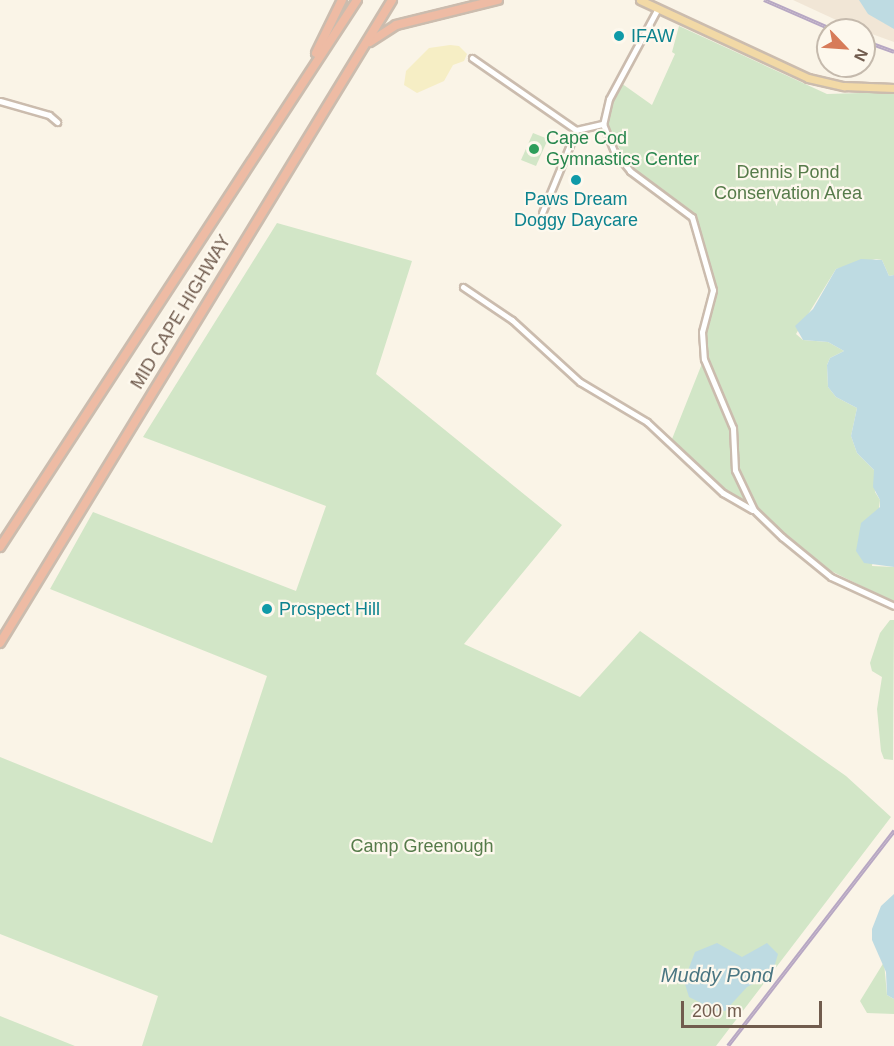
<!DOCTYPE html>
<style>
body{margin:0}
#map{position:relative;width:894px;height:1046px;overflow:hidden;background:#faf4e7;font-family:Helvetica,sans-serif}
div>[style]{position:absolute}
.residential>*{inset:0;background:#f1e6d6}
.green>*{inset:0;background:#d2e6c7}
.sand>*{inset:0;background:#f6eec5}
.water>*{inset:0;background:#bedbe2}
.roads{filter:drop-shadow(2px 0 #cbbcae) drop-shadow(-2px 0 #cbbcae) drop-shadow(0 2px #cbbcae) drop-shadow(0 -2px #cbbcae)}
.minor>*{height:5px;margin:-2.5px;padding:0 2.5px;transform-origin:2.5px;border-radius:2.5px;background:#fff}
.major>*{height:7px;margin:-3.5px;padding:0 3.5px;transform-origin:3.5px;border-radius:3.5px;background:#f2d9a6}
.highway>*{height:8px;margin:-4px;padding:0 4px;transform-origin:4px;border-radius:4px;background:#eebba4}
.rail>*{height:4px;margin-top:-2px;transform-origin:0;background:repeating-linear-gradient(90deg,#fdf8ed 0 4.5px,#b7a7c3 0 9px);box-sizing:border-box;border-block:2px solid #b7a7c3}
.dots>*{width:16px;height:16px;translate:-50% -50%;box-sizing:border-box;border:3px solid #fdf8ed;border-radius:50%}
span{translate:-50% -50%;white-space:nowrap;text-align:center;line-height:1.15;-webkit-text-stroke:4.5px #fdf8ed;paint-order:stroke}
.culture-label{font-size:18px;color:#0d838f}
.left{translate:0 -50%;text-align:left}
.leisure-label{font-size:18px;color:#27864d}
.park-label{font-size:18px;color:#567b4a}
.street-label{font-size:18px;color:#715c4e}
.water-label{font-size:20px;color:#4a7682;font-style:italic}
.north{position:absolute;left:816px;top:18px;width:60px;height:60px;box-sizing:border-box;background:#fdf8ed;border:2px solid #c5baad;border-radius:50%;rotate:115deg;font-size:16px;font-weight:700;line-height:24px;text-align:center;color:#715c4e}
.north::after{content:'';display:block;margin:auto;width:21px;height:27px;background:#d77b59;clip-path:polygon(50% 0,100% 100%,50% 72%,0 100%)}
.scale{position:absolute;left:681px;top:1001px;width:141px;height:27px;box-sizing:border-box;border:3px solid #715c4e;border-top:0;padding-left:8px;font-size:18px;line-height:21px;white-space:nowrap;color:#715c4e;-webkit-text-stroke:4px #fdf8ed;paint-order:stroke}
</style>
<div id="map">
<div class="residential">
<i style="clip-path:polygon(793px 0,894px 0,894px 42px,847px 25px)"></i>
</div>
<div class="green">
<i style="clip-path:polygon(679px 26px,827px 94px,894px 92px,894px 275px,889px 276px,882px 260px,876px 259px,836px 269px,796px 334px,803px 340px,828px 342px,844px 351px,830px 358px,827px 365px,828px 387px,836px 397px,857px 408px,851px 436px,857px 453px,874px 470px,875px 492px,880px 500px,872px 566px,894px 567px,894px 602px,827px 569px,773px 525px,754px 502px,747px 503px,727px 492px,672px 439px,707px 351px,707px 331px,715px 297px,713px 274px,693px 213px,632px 169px,610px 133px,607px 118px,621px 83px,652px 105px,675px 54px,672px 52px)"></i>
<i style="clip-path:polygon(533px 133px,548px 139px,536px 166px,521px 160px)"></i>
<i style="clip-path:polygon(277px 223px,412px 261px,376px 374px,562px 525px,464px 644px,580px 697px,640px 631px,846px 776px,891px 817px,716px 1046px,142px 1046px,158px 996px,0 934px,0 757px,212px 843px,267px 676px,50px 589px,93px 512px,296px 591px,326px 506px,143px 437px)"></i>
<i style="clip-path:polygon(890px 620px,894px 620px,893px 760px,884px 759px,881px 751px,877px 709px,882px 677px,872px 671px,870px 663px,880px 633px)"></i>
<i style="clip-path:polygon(884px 962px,887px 995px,894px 999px,894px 1014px,867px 1013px,860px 1001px)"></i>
<i style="clip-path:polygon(0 1016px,75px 1046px,0 1046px)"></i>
</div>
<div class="sand">
<i style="clip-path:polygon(450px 45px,459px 46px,467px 54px,464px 61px,453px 65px,444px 81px,417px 93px,404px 85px,406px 71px,429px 48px)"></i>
</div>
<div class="water">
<i style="clip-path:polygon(859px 0,894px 0,894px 29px,868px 14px)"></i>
<i style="clip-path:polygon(861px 259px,882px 260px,889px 276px,894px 275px,894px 567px,864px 563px,856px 551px,861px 523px,880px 507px,880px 500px,873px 487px,874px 470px,857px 453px,851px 436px,857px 408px,836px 397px,828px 387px,827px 365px,830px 358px,844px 351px,828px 342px,803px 340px,795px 326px,813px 309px,836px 269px)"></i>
<i style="clip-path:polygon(894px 894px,894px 999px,887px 995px,886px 972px,872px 940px,872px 929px,881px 906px)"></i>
<i style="clip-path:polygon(717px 943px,742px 957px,767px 943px,778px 954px,772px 974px,747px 987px,725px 1011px,717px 1011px,689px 997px,684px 981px,695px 952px)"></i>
</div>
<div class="roads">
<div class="minor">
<i style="left:657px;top:10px;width:101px;rotate:118.3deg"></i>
<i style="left:609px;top:99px;width:26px;rotate:103deg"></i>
<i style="left:603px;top:124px;width:29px;rotate:68deg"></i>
<i style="left:614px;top:151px;width:26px;rotate:51deg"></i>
<i style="left:630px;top:171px;width:77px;rotate:36.6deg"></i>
<i style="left:692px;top:217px;width:76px;rotate:74deg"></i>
<i style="left:713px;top:290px;width:43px;rotate:104.7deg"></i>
<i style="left:702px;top:332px;width:27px;rotate:86deg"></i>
<i style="left:704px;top:359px;width:75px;rotate:67.2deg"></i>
<i style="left:733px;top:428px;width:42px;rotate:87.3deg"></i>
<i style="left:735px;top:470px;width:44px;rotate:64.6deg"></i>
<i style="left:754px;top:510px;width:39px;rotate:44deg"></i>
<i style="left:782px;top:537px;width:63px;rotate:39.2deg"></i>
<i style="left:831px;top:577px;width:69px;rotate:24.7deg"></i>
<i style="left:472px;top:58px;width:126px;rotate:34.7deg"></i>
<i style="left:0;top:101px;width:51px;rotate:15.9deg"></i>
<i style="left:49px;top:115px;width:11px;rotate:41deg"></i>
<i style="left:542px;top:213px;width:90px;rotate:-67.7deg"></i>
<i style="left:576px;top:130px;width:28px;rotate:-13deg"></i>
<i style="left:463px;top:287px;width:59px;rotate:34deg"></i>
<i style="left:512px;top:320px;width:92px;rotate:42.4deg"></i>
<i style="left:580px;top:382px;width:78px;rotate:30.8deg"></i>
<i style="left:647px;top:422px;width:104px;rotate:43.1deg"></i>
<i style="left:723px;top:493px;width:34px;rotate:30deg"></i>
</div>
<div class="major">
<i style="left:640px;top:0;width:185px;rotate:24.9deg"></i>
<i style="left:808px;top:78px;width:37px;rotate:13deg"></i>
<i style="left:844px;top:86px;width:50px;rotate:2.3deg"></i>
</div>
<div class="highway">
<i style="left:370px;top:42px;width:31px;rotate:-33deg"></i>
<i style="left:396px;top:25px;width:105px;rotate:-13.8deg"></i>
<i style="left:316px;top:53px;width:59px;rotate:-63.9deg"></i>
<i style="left:0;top:547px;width:653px;rotate:-56.87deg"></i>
<i style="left:0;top:643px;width:753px;rotate:-58.63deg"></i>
</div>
</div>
<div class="rail">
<i style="left:764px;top:0;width:75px;rotate:23.5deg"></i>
<i style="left:864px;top:41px;width:32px;rotate:20deg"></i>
<i style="left:728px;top:1046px;width:272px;rotate:-52.3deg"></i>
</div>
<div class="dots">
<i style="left:619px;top:36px;background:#0f9aa8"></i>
<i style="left:534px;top:149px;background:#2e9e5b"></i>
<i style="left:576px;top:180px;background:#0f9aa8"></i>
<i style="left:267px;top:609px;background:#0f9aa8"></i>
</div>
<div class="culture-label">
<span class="left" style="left:631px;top:36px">IFAW</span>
<span style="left:576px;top:210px">Paws Dream<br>Doggy Daycare</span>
<span class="left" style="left:279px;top:609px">Prospect Hill</span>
</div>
<div class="leisure-label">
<span class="left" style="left:546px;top:149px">Cape Cod<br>Gymnastics Center</span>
</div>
<div class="park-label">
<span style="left:788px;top:183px">Dennis Pond<br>Conservation Area</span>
<span style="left:422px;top:846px">Camp Greenough</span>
</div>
<div class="street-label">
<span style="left:181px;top:312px;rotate:-59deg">MID CAPE HIGHWAY</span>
</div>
<div class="water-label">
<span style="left:717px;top:975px">Muddy Pond</span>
</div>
<div class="north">N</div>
<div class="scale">200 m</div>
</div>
